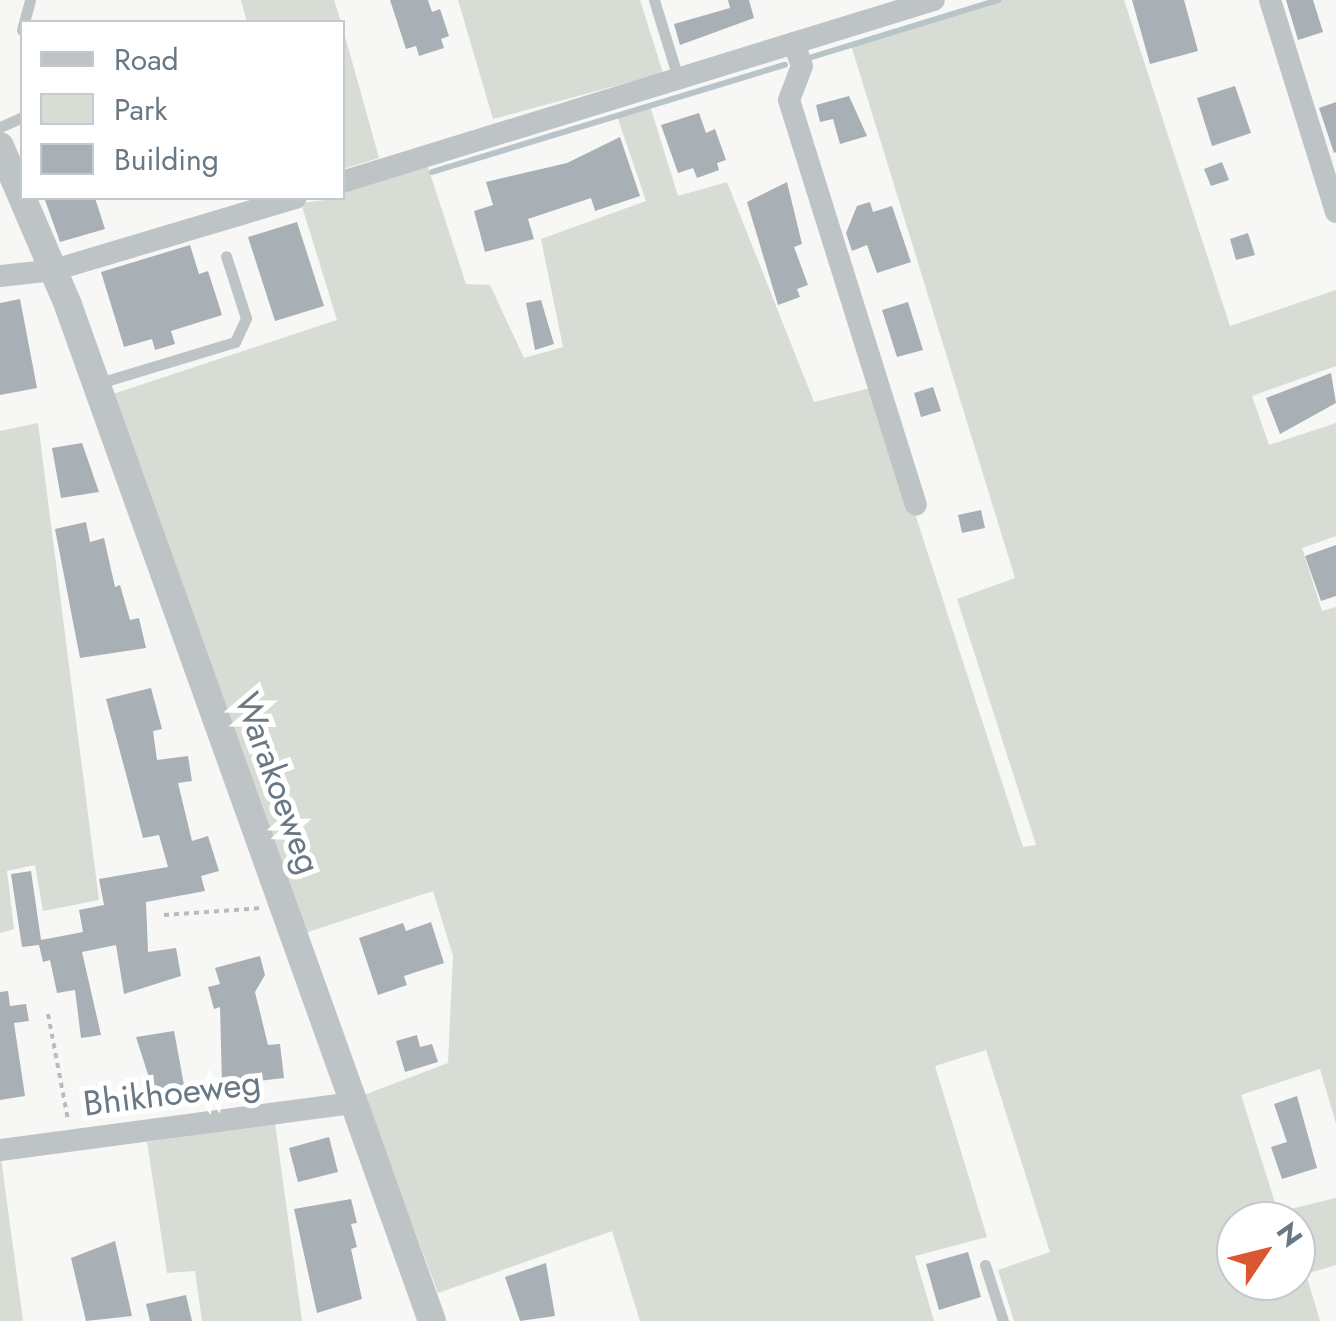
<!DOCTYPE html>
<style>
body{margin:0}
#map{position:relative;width:1336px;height:1321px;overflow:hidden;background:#f7f7f5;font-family:Jost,sans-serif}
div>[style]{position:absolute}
.green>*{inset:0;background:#d7dcd4}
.stream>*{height:6px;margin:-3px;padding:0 3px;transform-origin:3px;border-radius:3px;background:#b8c4c8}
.building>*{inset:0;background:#a8b0b5}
.path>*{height:4px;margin-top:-2px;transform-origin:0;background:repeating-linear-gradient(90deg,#b9bcbe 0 5px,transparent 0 10px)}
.service>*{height:11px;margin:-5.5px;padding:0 5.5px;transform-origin:5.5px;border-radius:5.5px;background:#bec3c6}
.minor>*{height:22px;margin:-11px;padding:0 11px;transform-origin:11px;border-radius:11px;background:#bec3c6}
.tertiary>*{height:28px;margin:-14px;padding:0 14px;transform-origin:14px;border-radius:14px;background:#bec3c6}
span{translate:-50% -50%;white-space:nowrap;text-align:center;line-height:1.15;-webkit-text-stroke:10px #fff;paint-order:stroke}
.street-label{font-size:35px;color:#687884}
.legend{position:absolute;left:20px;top:20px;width:325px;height:180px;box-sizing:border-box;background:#fff;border:2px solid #c3c9ce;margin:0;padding:12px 18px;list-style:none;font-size:30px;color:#687884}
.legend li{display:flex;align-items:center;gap:20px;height:50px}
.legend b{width:50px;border:2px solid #c3c9ce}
.north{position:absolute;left:1216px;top:1201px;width:100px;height:100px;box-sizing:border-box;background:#fff;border:2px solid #c3c9ce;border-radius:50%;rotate:55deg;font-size:28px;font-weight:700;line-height:40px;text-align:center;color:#687884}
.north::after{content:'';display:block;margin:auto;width:35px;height:45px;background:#db5732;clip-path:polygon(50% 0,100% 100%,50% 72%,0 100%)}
</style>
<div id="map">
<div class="green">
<i style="clip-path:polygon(241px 0,334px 0,341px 22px,247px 22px)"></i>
<i style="clip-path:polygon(458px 0,640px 0,663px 73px,493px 119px)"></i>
<i style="clip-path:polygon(evenodd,999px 0,1124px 0,1230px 326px,1336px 290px,1336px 366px,1252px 396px,1269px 445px,1336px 423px,1336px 536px,1302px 548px,1322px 611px,1336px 607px,1336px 1124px,1320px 1069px,1241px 1095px,1278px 1212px,1336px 1198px,1336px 1265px,1306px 1274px,1320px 1321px,1014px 1321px,998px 1270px,1050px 1252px,986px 1050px,935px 1066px,987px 1237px,915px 1256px,934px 1321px,640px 1321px,612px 1231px,438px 1293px,364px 1095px,448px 1063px,453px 956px,433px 891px,302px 934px,110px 395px,337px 320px,301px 203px,342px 198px,343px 190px,427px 164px,466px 284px,490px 285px,524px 358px,563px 347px,541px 239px,646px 201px,617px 116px,650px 106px,678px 196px,727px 182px,814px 402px,874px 387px,1023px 847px,1036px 845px,957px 599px,1015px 578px,851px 45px,999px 0,1236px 1221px,1296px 1221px,1296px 1281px,1236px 1281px,1236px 1221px)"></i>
<i style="clip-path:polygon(343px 29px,379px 158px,343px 169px,342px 169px)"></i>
<i style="clip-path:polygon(38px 423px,99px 900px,43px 911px,35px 865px,7px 871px,14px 929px,0 933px,0 431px)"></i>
<i style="clip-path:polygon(275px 1123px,302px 1321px,202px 1321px,195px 1271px,167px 1273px,147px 1142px)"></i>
<i style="clip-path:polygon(0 1158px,1px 1158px,23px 1321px,0 1321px)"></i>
</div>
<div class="stream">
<i style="left:812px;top:57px;width:195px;rotate:-17deg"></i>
<i style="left:432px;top:172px;width:369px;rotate:-16.9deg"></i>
</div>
<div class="building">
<i style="clip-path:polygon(390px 0,428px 0,432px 12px,440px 9px,449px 36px,441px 39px,444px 48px,419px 56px,416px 46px,406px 49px)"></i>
<i style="clip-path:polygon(728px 0,749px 0,754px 18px,680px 45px,674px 24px,730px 8px)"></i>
<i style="clip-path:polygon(1132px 0,1184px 0,1198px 51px,1150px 64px)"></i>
<i style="clip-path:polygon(1286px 0,1313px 0,1323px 32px,1298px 40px)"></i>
<i style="clip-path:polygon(1235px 86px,1251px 133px,1212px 146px,1197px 98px)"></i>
<i style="clip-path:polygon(849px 96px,867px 136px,840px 144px,833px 119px,820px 122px,816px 105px)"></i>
<i style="clip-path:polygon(1336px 102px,1336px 152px,1334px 153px,1319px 108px)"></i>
<i style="clip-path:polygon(699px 113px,706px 133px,715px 129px,726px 160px,717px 163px,719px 170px,697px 178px,693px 168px,678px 173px,661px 125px)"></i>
<i style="clip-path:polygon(620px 137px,640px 196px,595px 211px,591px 198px,528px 219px,534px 239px,485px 252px,474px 211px,493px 205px,486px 182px,567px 163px)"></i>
<i style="clip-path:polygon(1222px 162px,1229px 180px,1211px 186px,1204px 169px)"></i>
<i style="clip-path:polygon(787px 182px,802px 244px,794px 247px,808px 285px,797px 289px,800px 297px,778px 305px,747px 202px)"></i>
<i style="clip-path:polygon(95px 198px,105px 229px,60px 242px,45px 200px)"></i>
<i style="clip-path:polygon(870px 202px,873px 212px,892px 206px,911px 262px,877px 273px,867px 245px,852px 251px,846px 233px,857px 206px)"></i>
<i style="clip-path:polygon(297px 222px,324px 306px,275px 321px,248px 237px)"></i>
<i style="clip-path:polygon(1248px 233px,1255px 255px,1236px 260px,1230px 239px)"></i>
<i style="clip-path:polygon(190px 245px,199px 274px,208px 271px,222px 315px,171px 331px,175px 344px,155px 350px,152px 339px,124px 347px,101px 272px)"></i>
<i style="clip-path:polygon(20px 299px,37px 388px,0 395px,0 303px)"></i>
<i style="clip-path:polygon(541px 300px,554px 344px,535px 350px,526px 303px)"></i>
<i style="clip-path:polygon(908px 302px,923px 350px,897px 357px,882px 310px)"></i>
<i style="clip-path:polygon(1331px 373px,1336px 403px,1280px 434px,1266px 398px)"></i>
<i style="clip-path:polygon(933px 387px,941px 411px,921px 417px,914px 393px)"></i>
<i style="clip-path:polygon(82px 443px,99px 492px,61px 498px,52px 448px)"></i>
<i style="clip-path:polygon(981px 510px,985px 528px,962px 533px,958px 515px)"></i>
<i style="clip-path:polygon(86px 522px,90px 542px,104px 538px,115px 587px,120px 585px,130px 620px,139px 618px,146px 648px,80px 658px,55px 529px)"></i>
<i style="clip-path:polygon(1336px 545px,1336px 596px,1321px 601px,1305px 556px)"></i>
<i style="clip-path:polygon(151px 688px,162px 729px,153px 731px,157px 760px,188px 756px,192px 781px,178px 783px,192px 841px,208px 836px,219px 871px,201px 876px,205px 891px,146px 902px,148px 952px,176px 948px,181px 976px,124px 994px,116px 945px,82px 952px,101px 1035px,81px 1038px,75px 990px,57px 993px,50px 960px,43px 962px,39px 945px,22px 947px,11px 874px,31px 871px,41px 940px,83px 932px,79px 910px,104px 905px,99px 879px,168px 867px,159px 835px,143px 838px,106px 699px)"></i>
<i style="clip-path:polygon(431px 922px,444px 963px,404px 976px,407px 985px,378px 995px,359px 938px,403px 923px,406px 931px)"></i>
<i style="clip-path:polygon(260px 956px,265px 975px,255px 992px,268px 1045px,280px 1044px,284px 1078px,222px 1085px,220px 1007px,214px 1009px,208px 987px,220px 984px,215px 968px)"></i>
<i style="clip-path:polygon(8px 991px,10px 1006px,26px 1004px,29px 1021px,14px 1023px,25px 1096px,0 1100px,0 992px)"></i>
<i style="clip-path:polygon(174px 1031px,184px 1085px,153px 1090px,136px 1037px)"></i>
<i style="clip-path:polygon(417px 1035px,420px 1047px,432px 1044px,438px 1062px,405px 1072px,396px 1041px)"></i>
<i style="clip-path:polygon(1297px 1096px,1317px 1168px,1282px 1179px,1271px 1147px,1287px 1142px,1274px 1104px)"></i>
<i style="clip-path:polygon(329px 1137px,338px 1172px,298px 1182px,289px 1148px)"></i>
<i style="clip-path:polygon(351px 1199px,357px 1223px,351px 1224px,357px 1247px,351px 1249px,362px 1299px,317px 1313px,294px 1209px)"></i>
<i style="clip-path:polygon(115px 1241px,132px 1316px,86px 1321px,71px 1258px)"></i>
<i style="clip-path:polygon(968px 1252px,981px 1297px,939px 1310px,926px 1264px)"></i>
<i style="clip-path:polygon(546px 1263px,555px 1316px,520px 1321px,505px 1277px)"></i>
<i style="clip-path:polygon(186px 1295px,192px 1321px,150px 1321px,146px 1304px)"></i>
</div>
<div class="path">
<i style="left:164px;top:915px;width:98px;rotate:-4.1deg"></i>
<i style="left:48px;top:1014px;width:108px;rotate:79.3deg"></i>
</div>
<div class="service">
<i style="left:654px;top:0;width:82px;rotate:72.9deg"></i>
<i style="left:22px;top:30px;width:31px;rotate:-75deg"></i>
<i style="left:0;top:127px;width:24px;rotate:-24deg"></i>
<i style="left:96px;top:384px;width:145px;rotate:-16.8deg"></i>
<i style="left:235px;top:342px;width:26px;rotate:-65deg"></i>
<i style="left:246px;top:318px;width:65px;rotate:-107.9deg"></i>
<i style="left:985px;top:1265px;width:59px;rotate:72.2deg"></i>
</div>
<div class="minor">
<i style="left:1270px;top:0;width:222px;rotate:72.7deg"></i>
<i style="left:794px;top:43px;width:24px;rotate:71deg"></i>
<i style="left:802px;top:66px;width:36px;rotate:111deg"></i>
<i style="left:789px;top:100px;width:424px;rotate:72.6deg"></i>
<i style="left:342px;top:182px;width:619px;rotate:-17.09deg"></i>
<i style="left:0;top:276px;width:54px;rotate:-6.3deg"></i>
<i style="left:54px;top:270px;width:252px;rotate:-16.6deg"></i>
<i style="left:0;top:1150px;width:355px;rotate:-7.6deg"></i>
</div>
<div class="tertiary">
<i style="left:0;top:146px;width:173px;rotate:66.8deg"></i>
<i style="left:68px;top:305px;width:1079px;rotate:70.29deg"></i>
</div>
<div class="street-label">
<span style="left:278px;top:783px;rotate:70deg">Warakoeweg</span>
<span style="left:172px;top:1093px;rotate:-7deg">Bhikhoeweg</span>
</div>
<ul class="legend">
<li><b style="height:12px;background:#bec3c6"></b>Road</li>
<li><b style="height:28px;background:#d7dcd4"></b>Park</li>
<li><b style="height:28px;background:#a8b0b5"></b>Building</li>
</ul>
<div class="north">N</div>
</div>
